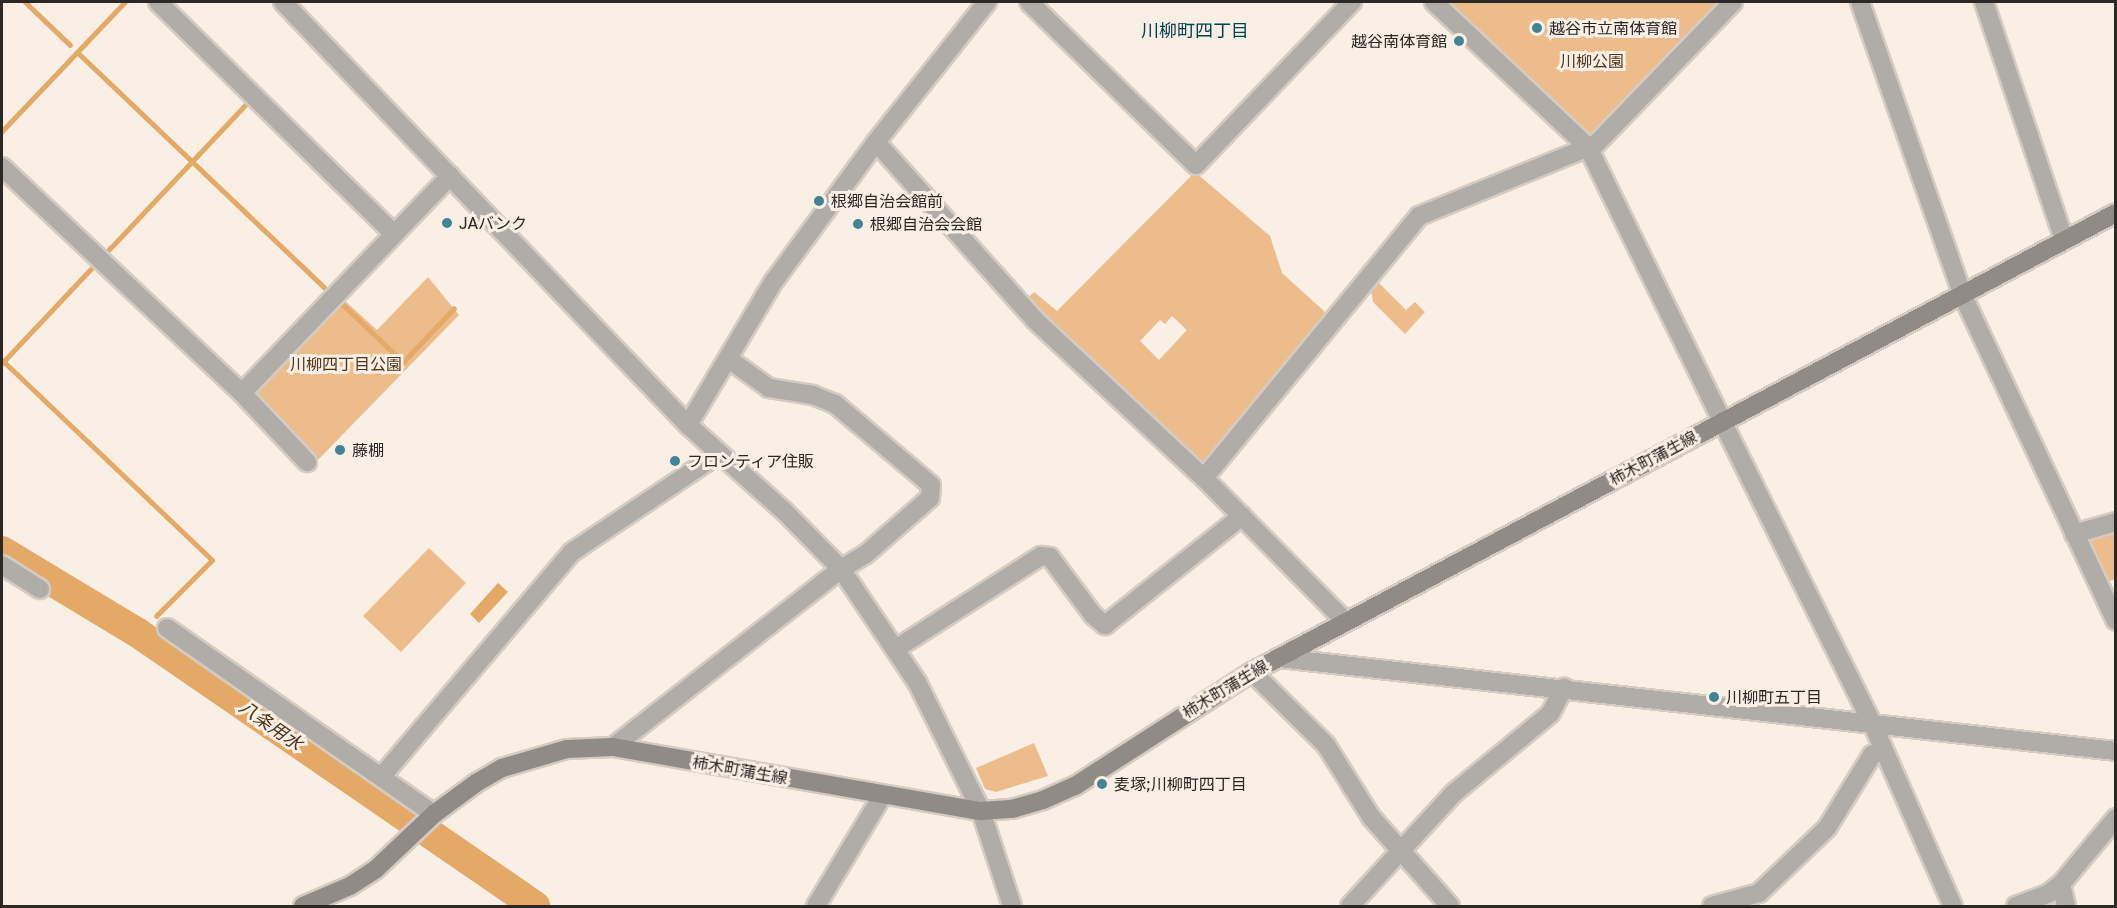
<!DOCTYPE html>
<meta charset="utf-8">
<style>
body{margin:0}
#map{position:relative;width:2117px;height:908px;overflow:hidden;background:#f9efe5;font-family:"Golos Text","Noto Sans JP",sans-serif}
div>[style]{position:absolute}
.green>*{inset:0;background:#ecbc8b}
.water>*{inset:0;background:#e4a867}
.stream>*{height:5px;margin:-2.5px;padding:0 2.5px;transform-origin:2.5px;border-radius:2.5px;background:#e4a867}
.river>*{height:30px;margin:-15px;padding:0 15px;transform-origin:15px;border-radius:15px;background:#e4a867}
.roads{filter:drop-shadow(2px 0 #d4cbc2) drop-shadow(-2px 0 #d4cbc2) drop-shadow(0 2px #d4cbc2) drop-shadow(0 -2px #d4cbc2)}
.minor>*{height:18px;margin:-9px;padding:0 9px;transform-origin:9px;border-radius:9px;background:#b0aca8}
.tertiary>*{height:18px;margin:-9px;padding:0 9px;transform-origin:9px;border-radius:9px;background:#b0aca8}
.secondary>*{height:18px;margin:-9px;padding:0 9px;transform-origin:9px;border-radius:9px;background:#918b85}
.dots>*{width:16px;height:16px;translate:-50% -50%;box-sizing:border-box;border:3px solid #f9efe5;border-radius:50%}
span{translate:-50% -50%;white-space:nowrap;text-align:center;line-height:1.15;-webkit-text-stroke:6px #f9efe5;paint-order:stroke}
.poi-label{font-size:16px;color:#2c2825}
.left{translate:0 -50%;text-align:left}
.right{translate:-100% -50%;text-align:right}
.park-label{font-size:16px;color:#4f361a}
.street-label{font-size:16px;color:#2c2825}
.neighbourhood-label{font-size:18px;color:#04414e}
.water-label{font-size:18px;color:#4c3317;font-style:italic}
.frame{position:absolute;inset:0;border:3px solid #2c2825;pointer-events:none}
</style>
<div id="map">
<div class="green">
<i style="clip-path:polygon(1436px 2px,1732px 2px,1593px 141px)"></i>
<i style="clip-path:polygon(evenodd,1195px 172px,1270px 236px,1282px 273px,1324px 311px,1327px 322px,1203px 467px,1026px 300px,1034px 292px,1057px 311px,1195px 172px,1172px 316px,1187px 330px,1159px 360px,1140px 341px,1160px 320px,1165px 324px,1172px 316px)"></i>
<i style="clip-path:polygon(428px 277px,459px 315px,315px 463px,253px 392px,344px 300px,377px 330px)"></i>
<i style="clip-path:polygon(1374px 278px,1406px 310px,1415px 302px,1425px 312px,1405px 334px,1373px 302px,1370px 283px)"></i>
<i style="clip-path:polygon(2115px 524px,2115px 579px,2100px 585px,2078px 536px)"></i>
<i style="clip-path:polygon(429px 548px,466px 583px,401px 652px,363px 616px)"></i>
<i style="clip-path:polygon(1034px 743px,1048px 776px,996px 792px,985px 789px,976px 768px)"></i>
</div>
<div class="water">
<i style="clip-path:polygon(498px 583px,508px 592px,479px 623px,470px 614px)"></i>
</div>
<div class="stream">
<i style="left:25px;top:2px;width:62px;rotate:43.7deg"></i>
<i style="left:78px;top:53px;width:341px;rotate:43.6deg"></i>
<i style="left:2px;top:131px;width:178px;rotate:-46.4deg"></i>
<i style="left:341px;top:303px;width:86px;rotate:43.6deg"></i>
<i style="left:403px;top:362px;width:74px;rotate:-46.6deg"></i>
<i style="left:2px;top:360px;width:290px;rotate:43.6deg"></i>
<i style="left:212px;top:560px;width:79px;rotate:135deg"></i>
<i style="left:2px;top:363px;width:363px;rotate:-46.7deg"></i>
<i style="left:138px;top:633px;width:13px;rotate:-42deg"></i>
</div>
<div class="river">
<i style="left:2px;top:551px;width:159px;rotate:31.1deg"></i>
<i style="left:138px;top:633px;width:482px;rotate:34.5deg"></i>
</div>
<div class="roads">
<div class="minor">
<i style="left:158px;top:2px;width:331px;rotate:44.5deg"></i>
<i style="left:283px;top:2px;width:586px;rotate:46.25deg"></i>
<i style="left:688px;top:425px;width:130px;rotate:41.9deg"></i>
<i style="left:785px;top:512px;width:80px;rotate:45.5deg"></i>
<i style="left:841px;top:569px;width:136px;rotate:56.1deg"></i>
<i style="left:917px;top:682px;width:144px;rotate:63.6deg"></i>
<i style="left:981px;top:811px;width:100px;rotate:71.9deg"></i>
<i style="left:1029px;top:2px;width:233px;rotate:44.3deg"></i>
<i style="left:1196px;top:165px;width:226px;rotate:-46.3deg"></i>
<i style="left:1984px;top:2px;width:251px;rotate:71.4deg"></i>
<i style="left:876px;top:142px;width:239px;rotate:48.2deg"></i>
<i style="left:1035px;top:320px;width:231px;rotate:43.1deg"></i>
<i style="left:1204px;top:478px;width:202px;rotate:45.4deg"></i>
<i style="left:2px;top:167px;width:330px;rotate:43.3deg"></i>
<i style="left:242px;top:393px;width:95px;rotate:46.7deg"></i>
<i style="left:1962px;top:294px;width:361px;rotate:64.8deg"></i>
<i style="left:242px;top:393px;width:301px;rotate:-46.2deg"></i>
<i style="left:1722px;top:421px;width:339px;rotate:63.6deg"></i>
<i style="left:1873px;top:725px;width:198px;rotate:66.2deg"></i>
<i style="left:688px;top:425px;width:168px;rotate:-59.2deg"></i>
<i style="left:774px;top:281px;width:172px;rotate:-53.7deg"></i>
<i style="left:876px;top:142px;width:179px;rotate:-51.6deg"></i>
<i style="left:1204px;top:478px;width:339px;rotate:-50.6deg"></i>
<i style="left:1419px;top:216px;width:191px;rotate:-22.1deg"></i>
<i style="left:1596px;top:144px;width:197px;rotate:-46deg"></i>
<i style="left:2074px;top:534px;width:44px;rotate:-15.9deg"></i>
<i style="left:2px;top:565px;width:45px;rotate:32.3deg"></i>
<i style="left:167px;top:628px;width:325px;rotate:34.9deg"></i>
<i style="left:897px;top:648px;width:171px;rotate:-32.6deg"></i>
<i style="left:1041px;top:556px;width:9px;rotate:6deg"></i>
<i style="left:1050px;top:557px;width:72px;rotate:53.4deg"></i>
<i style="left:1093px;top:615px;width:16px;rotate:40deg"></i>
<i style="left:1105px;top:625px;width:175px;rotate:-38.5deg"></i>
<i style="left:1252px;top:672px;width:104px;rotate:44.6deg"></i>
<i style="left:1326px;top:745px;width:85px;rotate:58deg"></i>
<i style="left:1371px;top:817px;width:119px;rotate:48.4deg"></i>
<i style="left:613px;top:747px;width:289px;rotate:-38deg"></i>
<i style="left:841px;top:569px;width:29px;rotate:-31deg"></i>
<i style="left:866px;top:554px;width:85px;rotate:-41.2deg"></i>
<i style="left:930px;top:498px;width:13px;rotate:-86deg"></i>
<i style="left:931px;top:485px;width:126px;rotate:-139.8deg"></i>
<i style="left:835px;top:404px;width:24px;rotate:-158deg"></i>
<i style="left:813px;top:395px;width:45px;rotate:-171deg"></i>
<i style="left:769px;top:388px;width:48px;rotate:-144.3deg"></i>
<i style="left:382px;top:776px;width:294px;rotate:-49.7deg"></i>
<i style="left:572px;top:552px;width:174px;rotate:-33.8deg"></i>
<i style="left:2061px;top:884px;width:23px;rotate:77deg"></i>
<i style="left:816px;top:906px;width:128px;rotate:-59deg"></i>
<i style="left:1350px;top:906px;width:154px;rotate:-47.4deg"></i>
<i style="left:1454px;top:793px;width:124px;rotate:-39.5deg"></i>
<i style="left:1550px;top:714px;width:30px;rotate:-62deg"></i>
<i style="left:1712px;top:906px;width:49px;rotate:-15.5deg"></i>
<i style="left:1759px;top:893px;width:94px;rotate:-43.7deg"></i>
<i style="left:1827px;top:828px;width:86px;rotate:-58.3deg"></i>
<i style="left:1872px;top:755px;width:12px;rotate:-24deg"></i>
</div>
<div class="tertiary">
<i style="left:1434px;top:2px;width:212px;rotate:43.3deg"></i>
<i style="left:1588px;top:147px;width:305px;rotate:63.9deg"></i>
<i style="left:1860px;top:2px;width:309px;rotate:70.7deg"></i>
<i style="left:1279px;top:658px;width:842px;rotate:6.34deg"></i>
<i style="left:2016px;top:906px;width:34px;rotate:-21deg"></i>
<i style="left:2048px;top:894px;width:16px;rotate:-38deg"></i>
<i style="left:2061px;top:884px;width:86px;rotate:-50.2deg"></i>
</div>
<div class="secondary">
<i style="left:303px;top:906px;width:51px;rotate:-23.1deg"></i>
<i style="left:350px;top:886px;width:31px;rotate:-33deg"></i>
<i style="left:376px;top:869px;width:80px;rotate:-43.5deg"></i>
<i style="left:434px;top:814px;width:52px;rotate:-36.4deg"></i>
<i style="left:476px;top:783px;width:30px;rotate:-30deg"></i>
<i style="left:502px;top:768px;width:68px;rotate:-16.3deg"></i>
<i style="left:567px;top:749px;width:46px;rotate:-2.5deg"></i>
<i style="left:613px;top:747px;width:374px;rotate:9.9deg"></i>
<i style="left:981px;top:811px;width:31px;rotate:-4deg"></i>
<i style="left:1012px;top:809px;width:32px;rotate:-16deg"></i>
<i style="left:1043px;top:800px;width:35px;rotate:-24deg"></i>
<i style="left:1075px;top:786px;width:211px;rotate:-32.8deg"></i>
<i style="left:1252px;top:672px;width:978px;rotate:-27.98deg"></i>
</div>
</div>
<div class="dots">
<i style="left:1537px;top:28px;background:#428496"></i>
<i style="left:1459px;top:41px;background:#428496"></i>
<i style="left:819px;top:201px;background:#428496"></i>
<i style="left:447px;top:223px;background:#428496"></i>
<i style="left:858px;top:224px;background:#428496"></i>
<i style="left:340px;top:450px;background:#428496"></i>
<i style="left:675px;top:461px;background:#428496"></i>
<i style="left:1714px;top:697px;background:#428496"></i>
<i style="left:1102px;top:784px;background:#428496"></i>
</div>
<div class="poi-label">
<span class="left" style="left:1549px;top:28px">越谷市立南体育館</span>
<span class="right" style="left:1447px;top:41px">越谷南体育館</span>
<span class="left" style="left:831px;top:201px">根郷自治会館前</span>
<span class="left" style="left:459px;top:223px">JAバンク</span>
<span class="left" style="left:870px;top:224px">根郷自治会会館</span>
<span class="left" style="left:352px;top:450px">藤棚</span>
<span class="left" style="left:687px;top:461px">フロンティア住販</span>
<span class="left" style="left:1726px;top:697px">川柳町五丁目</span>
<span class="left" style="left:1114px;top:784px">麦塚;川柳町四丁目</span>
</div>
<div class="park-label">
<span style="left:1592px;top:61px">川柳公園</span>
<span style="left:346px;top:364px">川柳四丁目公園</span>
</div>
<div class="street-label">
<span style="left:1653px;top:458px;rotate:-28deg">柿木町蒲生線</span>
<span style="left:1225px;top:689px;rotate:-31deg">柿木町蒲生線</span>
<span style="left:740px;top:770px;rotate:10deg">柿木町蒲生線</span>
</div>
<div class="neighbourhood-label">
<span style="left:1195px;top:30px">川柳町四丁目</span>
</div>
<div class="water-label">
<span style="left:271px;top:725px;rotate:35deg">八条用水</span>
</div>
<div class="frame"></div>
</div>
